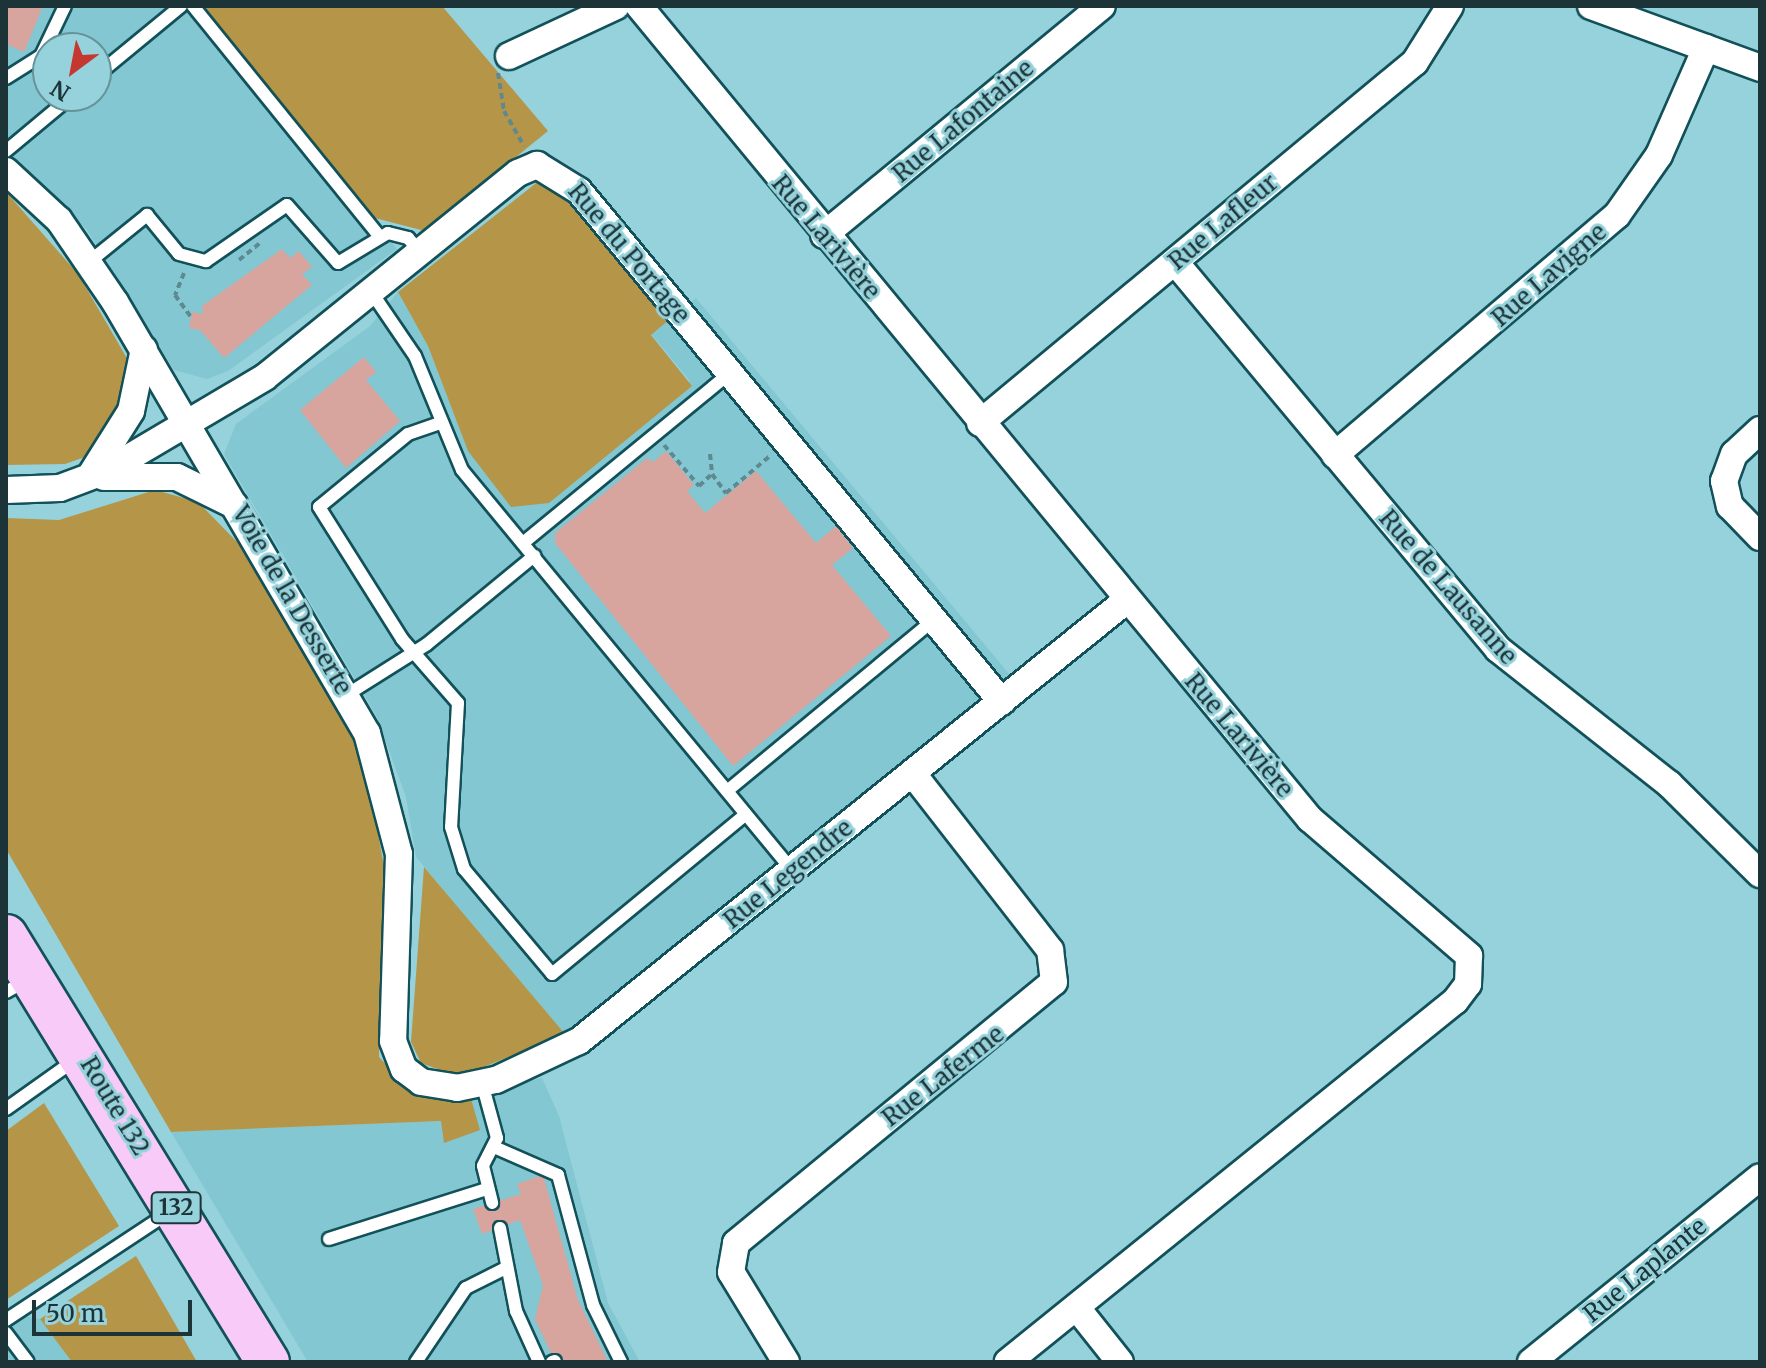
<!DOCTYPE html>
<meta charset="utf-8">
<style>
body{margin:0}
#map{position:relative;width:1766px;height:1368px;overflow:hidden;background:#96d2db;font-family:Merriweather,serif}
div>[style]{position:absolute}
.built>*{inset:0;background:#82c7d1}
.green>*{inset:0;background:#b59547}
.building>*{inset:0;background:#d8a49e}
.path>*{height:4px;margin-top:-2px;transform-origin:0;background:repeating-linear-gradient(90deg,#5e8990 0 6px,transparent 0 10px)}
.roads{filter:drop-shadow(2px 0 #125159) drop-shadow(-2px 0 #125159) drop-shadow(0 2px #125159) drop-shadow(0 -2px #125159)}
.service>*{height:12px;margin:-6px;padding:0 6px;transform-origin:6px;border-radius:6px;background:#fff}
.minor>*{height:26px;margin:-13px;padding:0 13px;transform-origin:13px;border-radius:13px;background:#fff}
.trunk>*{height:42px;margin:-21px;padding:0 21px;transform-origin:21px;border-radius:21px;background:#f8caf8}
span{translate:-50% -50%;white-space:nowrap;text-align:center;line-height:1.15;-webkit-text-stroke:6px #96d2db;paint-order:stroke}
.shield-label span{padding:2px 6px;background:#96d2db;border:2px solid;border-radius:6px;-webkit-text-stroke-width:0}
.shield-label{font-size:22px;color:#1c3438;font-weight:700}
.street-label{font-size:24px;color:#1c3438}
.frame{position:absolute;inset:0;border:8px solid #1c3438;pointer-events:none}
.north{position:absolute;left:32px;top:32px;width:80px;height:80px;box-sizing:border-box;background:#96d2db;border:2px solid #65939a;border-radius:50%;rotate:212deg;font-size:22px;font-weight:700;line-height:32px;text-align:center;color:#1c3438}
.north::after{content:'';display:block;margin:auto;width:28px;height:36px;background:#c53731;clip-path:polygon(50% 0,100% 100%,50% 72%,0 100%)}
.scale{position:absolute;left:32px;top:1300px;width:160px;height:36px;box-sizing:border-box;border:4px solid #1c3438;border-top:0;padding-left:10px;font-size:24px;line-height:28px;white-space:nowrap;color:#1c3438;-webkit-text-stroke:6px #96d2db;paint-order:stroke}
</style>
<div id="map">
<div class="built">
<i style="clip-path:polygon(evenodd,6px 6px,198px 6px,397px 249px,228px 371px,207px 379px,174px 370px,87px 230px,6px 152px,6px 6px,48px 48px,96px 48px,96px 96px,48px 96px,48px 48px)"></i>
<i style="clip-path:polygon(398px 292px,428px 346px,468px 451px,690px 381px,651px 334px,696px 298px,1010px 675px,565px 1034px,416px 857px,406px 797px,377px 717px,224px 454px,236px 424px,370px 326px)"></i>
<i style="clip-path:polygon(542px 1078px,559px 1116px,608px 1303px,640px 1362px,308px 1362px,171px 1132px,441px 1121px,442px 1101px)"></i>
<i style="clip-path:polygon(6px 1313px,40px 1319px,72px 1362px,6px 1362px)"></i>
</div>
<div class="green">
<i style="clip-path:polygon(198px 6px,442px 6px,548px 131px,425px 231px,371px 217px)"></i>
<i style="clip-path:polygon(540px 180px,562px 190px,670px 319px,651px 335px,692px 386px,549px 503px,511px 507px,468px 451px,428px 346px,398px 292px)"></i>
<i style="clip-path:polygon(6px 192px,78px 274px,128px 360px,125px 404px,85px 457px,65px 464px,6px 465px)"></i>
<i style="clip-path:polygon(155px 490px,198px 502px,238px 543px,349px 728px,364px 760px,384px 866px,379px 1057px,413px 1093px,471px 1099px,480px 1130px,444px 1143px,441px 1121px,171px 1132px,6px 849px,6px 518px,59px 520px)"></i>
<i style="clip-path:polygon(424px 867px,565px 1034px,474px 1071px,451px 1074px,421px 1063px,411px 1042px)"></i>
<i style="clip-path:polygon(44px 1103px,119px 1226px,6px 1300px,6px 1131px)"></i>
<i style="clip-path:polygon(136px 1256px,197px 1362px,72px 1362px,40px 1319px)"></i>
</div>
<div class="building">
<i style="clip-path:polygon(6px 6px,43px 6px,24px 52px,6px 44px)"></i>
<i style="clip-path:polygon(282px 249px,290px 258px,299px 251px,312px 267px,302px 274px,312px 285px,224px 358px,200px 330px,189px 328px,192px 312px,203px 314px,202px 306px)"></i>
<i style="clip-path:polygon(364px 357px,376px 372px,366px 380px,400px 421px,346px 468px,300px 410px)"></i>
<i style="clip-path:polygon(666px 451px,694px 485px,687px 491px,705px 513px,756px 471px,816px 543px,836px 526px,853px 548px,832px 565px,891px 636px,733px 766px,555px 543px,555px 533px,647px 458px,653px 462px)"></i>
<i style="clip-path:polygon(543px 1175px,578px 1300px,608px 1362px,555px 1362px,535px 1319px,543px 1285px,520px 1220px,482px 1234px,473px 1209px,521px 1194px,517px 1184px)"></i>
</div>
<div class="path">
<i style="left:498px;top:73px;width:38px;rotate:81deg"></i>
<i style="left:504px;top:111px;width:40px;rotate:60.3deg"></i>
<i style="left:239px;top:260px;width:27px;rotate:-39deg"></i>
<i style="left:184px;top:273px;width:24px;rotate:112deg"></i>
<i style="left:175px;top:295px;width:27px;rotate:54deg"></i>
<i style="left:664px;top:445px;width:54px;rotate:49.5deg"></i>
<i style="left:699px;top:486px;width:18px;rotate:-43deg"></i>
<i style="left:712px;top:474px;width:24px;rotate:54deg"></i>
<i style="left:726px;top:493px;width:57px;rotate:-40.1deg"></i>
<i style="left:710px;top:454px;width:20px;rotate:84deg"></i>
</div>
<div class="roads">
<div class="service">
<i style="left:193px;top:6px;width:297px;rotate:51deg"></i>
<i style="left:96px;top:76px;width:110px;rotate:-39.5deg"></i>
<i style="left:6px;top:78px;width:41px;rotate:-32.2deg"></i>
<i style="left:41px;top:56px;width:55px;rotate:-64.4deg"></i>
<i style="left:6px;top:151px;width:86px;rotate:-39.8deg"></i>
<i style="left:89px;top:262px;width:75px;rotate:-39deg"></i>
<i style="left:147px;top:215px;width:50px;rotate:50.6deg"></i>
<i style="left:179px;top:254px;width:28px;rotate:15deg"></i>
<i style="left:206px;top:261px;width:98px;rotate:-34.7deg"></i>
<i style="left:287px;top:205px;width:77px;rotate:48.7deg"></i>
<i style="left:338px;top:263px;width:58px;rotate:-31deg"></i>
<i style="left:388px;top:233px;width:21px;rotate:14deg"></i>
<i style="left:408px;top:238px;width:20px;rotate:49deg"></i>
<i style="left:372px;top:293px;width:76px;rotate:55.7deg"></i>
<i style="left:415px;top:356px;width:123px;rotate:67.6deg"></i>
<i style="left:462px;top:470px;width:519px;rotate:50.48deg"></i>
<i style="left:440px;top:423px;width:34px;rotate:161deg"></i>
<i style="left:408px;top:434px;width:115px;rotate:140.6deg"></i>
<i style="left:319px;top:507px;width:156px;rotate:57.8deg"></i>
<i style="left:402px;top:639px;width:85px;rotate:48.8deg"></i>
<i style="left:458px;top:703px;width:124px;rotate:93.2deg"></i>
<i style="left:451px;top:827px;width:44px;rotate:72.8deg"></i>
<i style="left:464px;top:869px;width:137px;rotate:50deg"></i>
<i style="left:552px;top:974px;width:251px;rotate:-39.5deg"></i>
<i style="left:523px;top:543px;width:268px;rotate:-39.4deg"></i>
<i style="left:348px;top:694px;width:93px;rotate:-32.3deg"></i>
<i style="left:427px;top:644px;width:139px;rotate:-39.4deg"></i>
<i style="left:727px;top:791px;width:268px;rotate:-39.6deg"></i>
<i style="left:6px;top:992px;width:22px;rotate:-30deg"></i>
<i style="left:482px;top:1083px;width:57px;rotate:74.7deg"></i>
<i style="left:497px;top:1138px;width:31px;rotate:117deg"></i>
<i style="left:483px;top:1166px;width:38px;rotate:76deg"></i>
<i style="left:6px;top:1109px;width:85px;rotate:-35.4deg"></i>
<i style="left:494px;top:1147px;width:70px;rotate:23.6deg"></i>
<i style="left:558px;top:1175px;width:135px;rotate:74.9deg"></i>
<i style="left:593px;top:1305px;width:64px;rotate:63.8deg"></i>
<i style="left:500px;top:1228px;width:85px;rotate:79.1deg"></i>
<i style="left:516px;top:1311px;width:56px;rotate:65.7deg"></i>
<i style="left:329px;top:1239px;width:166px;rotate:-17.6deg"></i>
<i style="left:6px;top:1320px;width:196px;rotate:-33.4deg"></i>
<i style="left:6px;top:1333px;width:36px;rotate:53deg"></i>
<i style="left:416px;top:1362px;width:89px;rotate:-56deg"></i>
<i style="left:466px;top:1288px;width:42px;rotate:-26.6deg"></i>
<i style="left:552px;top:1362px;width:3px;rotate:-18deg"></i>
</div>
<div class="minor">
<i style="left:639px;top:6px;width:1054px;rotate:50.47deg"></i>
<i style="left:1310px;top:819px;width:210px;rotate:40.7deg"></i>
<i style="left:1469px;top:956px;width:28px;rotate:92deg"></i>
<i style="left:1468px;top:984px;width:21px;rotate:127deg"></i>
<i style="left:1455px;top:1001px;width:575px;rotate:141.08deg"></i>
<i style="left:1591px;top:6px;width:180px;rotate:20.1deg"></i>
<i style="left:509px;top:56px;width:118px;rotate:-25deg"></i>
<i style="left:6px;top:171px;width:72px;rotate:42.8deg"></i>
<i style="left:59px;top:220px;width:99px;rotate:55.7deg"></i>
<i style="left:115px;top:302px;width:499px;rotate:59.7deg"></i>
<i style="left:367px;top:733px;width:125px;rotate:75.2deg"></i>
<i style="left:399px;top:854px;width:187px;rotate:91.8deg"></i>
<i style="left:393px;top:1041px;width:30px;rotate:69deg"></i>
<i style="left:404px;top:1069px;width:21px;rotate:37deg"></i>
<i style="left:421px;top:1082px;width:36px;rotate:9deg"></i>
<i style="left:457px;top:1088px;width:40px;rotate:-12deg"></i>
<i style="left:496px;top:1080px;width:92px;rotate:-25.2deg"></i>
<i style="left:579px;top:1041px;width:703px;rotate:-38.83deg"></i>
<i style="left:824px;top:235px;width:360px;rotate:-39.5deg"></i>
<i style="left:1175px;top:262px;width:504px;rotate:50.15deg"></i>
<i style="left:1498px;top:649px;width:218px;rotate:38.3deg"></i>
<i style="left:1669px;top:784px;width:128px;rotate:44.7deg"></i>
<i style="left:980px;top:423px;width:565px;rotate:-39.69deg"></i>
<i style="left:1415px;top:62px;width:66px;rotate:-58deg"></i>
<i style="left:1760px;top:430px;width:35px;rotate:137deg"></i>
<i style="left:1734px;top:454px;width:29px;rotate:110deg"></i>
<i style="left:1724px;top:481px;width:26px;rotate:77deg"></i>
<i style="left:1730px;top:506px;width:43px;rotate:45.9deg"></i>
<i style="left:1335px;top:455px;width:370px;rotate:-40.4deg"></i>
<i style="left:1617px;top:215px;width:73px;rotate:-55deg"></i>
<i style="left:1659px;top:155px;width:117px;rotate:-66.3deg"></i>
<i style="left:92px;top:473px;width:73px;rotate:-57.8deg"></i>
<i style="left:131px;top:411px;width:63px;rotate:-78.2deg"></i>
<i style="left:104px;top:477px;width:73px"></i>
<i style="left:177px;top:477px;width:64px;rotate:26.2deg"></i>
<i style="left:6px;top:490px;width:54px;rotate:-2.1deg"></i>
<i style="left:60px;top:488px;width:51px;rotate:-20.6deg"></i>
<i style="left:108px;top:470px;width:182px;rotate:-30.6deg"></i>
<i style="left:265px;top:377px;width:325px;rotate:-38.9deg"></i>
<i style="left:518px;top:173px;width:21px;rotate:-23deg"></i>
<i style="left:537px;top:165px;width:49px;rotate:31.8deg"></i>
<i style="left:579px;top:191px;width:663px;rotate:50.38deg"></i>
<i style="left:1077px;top:1308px;width:69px;rotate:51.5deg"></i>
<i style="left:786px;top:1362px;width:105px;rotate:-121.4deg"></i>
<i style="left:731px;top:1272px;width:29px;rotate:-80deg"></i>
<i style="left:736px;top:1243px;width:411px;rotate:-39.4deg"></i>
<i style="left:1054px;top:982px;width:32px;rotate:-97deg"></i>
<i style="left:1050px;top:950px;width:223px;rotate:-127.9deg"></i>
<i style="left:1531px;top:1362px;width:294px;rotate:-38.9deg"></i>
</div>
<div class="trunk">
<i style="left:6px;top:936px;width:500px;rotate:58.41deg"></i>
</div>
</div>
<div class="shield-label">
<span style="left:176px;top:1208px">132</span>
</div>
<div class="street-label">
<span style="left:963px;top:121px;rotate:-40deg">Rue Lafontaine</span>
<span style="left:1223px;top:222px;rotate:-40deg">Rue Lafleur</span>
<span style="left:826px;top:237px;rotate:50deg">Rue Larivière</span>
<span style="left:629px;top:253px;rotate:50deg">Rue du Portage</span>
<span style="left:1549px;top:275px;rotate:-41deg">Rue Lavigne</span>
<span style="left:1448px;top:587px;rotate:49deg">Rue de Lausanne</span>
<span style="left:292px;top:600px;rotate:60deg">Voie de la Desserte</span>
<span style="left:1239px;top:735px;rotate:50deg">Rue Larivière</span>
<span style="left:788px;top:874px;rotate:-39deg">Rue Legendre</span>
<span style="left:943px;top:1076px;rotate:-38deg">Rue Laferme</span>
<span style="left:115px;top:1106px;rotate:59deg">Route 132</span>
<span style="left:1645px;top:1270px;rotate:-39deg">Rue Laplante</span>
</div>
<div class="frame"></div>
<div class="north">N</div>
<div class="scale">50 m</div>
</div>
